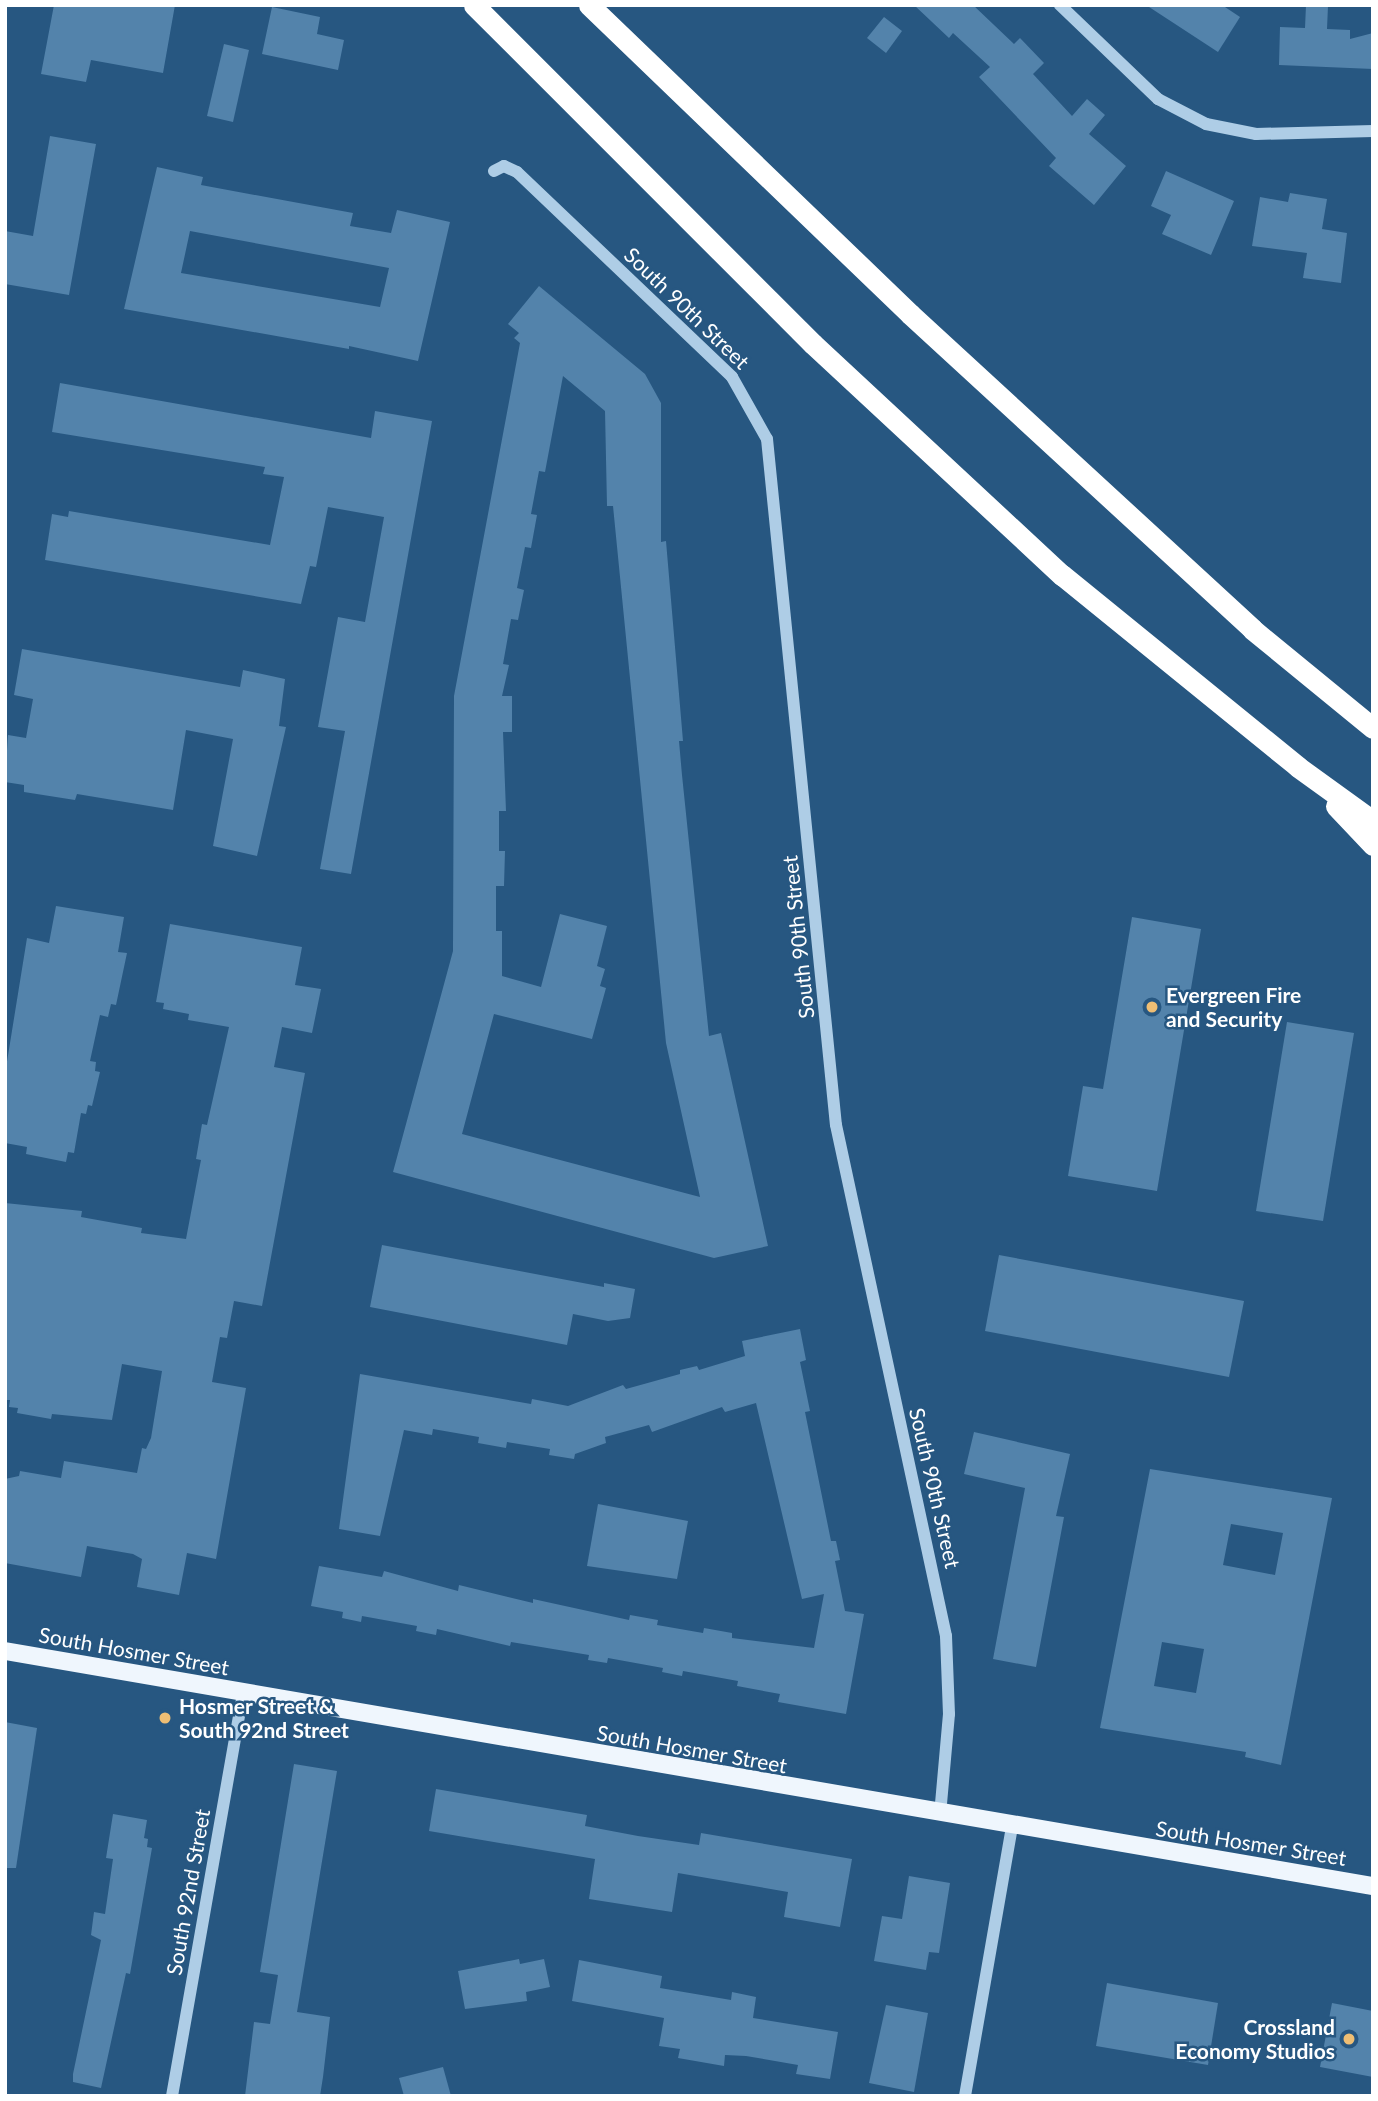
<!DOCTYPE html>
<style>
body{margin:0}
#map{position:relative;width:1378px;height:2101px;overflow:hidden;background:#275781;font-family:Lato,sans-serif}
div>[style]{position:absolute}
.building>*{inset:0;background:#5383ab}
.minor>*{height:12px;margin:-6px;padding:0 6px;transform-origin:6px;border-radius:6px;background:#aecde6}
.major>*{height:18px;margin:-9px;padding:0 9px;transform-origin:9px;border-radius:9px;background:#eff6fd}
.highway>*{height:21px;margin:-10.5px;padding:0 10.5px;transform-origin:10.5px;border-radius:10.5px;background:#fff}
.dots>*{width:19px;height:19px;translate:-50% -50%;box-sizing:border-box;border:4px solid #275781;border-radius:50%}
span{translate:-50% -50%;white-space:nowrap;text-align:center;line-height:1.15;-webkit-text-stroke:5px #275781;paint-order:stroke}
.street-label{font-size:21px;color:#fff}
.poi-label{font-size:21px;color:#fff;font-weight:700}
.left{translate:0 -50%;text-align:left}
.right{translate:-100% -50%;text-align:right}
.frame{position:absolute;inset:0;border:7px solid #fff;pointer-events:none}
</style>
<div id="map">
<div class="building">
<i style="clip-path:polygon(54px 5px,175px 5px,163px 73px,91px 60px,86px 82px,41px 74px)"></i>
<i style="clip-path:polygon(914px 5px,973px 5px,1014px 44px,1020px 38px,1044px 63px,1033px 74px,1072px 116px,1087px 99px,1105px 115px,1089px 134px,1126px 166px,1094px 205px,1049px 166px,1056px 158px,979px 77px,990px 67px,953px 33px,949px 38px)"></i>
<i style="clip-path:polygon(1146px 5px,1222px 5px,1240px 17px,1218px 52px)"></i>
<i style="clip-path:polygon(1306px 5px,1328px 6px,1327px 29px,1350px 30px,1350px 39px,1373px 33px,1373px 69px,1279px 65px,1280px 27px,1305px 28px)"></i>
<i style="clip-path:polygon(272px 7px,320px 17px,317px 34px,344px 40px,338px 70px,262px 54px)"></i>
<i style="clip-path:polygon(884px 17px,902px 31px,886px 53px,867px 38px)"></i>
<i style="clip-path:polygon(224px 44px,249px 50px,233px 122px,207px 116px)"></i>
<i style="clip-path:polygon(50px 136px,96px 144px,69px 295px,5px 284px,5px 231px,33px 236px)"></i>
<i style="clip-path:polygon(evenodd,157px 167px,203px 177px,201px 185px,353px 213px,350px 226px,391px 233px,397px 210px,450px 222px,418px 361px,349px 346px,349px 349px,124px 309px,157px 167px,190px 231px,389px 268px,380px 307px,181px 273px,190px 231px)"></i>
<i style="clip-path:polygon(1166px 171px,1234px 201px,1211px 255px,1162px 234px,1171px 215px,1151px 206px)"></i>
<i style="clip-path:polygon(1290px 193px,1327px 199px,1322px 229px,1347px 233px,1341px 283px,1303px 278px,1307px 253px,1252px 246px,1260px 197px,1288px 202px)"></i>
<i style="clip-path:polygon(evenodd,539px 286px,645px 374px,661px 403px,661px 542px,666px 541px,683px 741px,679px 741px,682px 775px,709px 1036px,721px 1033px,768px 1246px,714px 1258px,393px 1172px,453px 951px,454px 696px,520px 343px,514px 338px,519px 333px,508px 324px,539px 286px,563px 376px,605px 411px,607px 506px,613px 506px,666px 1043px,700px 1197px,462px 1134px,494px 1014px,592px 1039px,606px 988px,600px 986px,605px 969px,597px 966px,607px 926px,560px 914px,541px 987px,502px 976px,502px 931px,496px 931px,496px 886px,504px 886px,505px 851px,499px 851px,499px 811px,506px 811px,503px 732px,512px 732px,512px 696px,502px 696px,509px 665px,503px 664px,511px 619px,518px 620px,524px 590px,517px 588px,525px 547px,531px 548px,537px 515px,531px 514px,539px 471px,545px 472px,563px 376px)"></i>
<i style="clip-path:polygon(60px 383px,371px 438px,375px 411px,432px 421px,351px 874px,320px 869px,345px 731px,318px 727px,338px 617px,365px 622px,384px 517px,328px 507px,316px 567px,310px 566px,301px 604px,45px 560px,52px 514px,68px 517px,69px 511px,270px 545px,284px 477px,263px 474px,265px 467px,52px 432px)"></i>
<i style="clip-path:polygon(22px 649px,240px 687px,243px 670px,285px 679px,279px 726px,286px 727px,257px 856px,213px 846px,233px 739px,186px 730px,173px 810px,77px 794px,75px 800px,24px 792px,24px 785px,5px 782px,8px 735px,26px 738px,33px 699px,14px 695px)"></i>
<i style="clip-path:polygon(56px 906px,124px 917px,118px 952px,127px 953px,116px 1005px,111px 1004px,108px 1017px,100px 1015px,90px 1061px,96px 1062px,95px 1071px,100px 1072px,92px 1106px,88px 1105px,86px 1114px,81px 1113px,74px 1153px,68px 1152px,66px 1162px,26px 1154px,27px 1147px,5px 1143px,5px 1074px,27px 938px,49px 943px)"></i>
<i style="clip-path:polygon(1132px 917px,1201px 929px,1157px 1191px,1068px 1176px,1083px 1086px,1103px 1089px)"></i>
<i style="clip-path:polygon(170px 924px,302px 947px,295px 985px,321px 989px,312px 1033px,282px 1027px,274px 1067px,305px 1073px,262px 1306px,234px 1301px,227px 1338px,220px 1337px,212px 1382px,246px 1388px,216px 1559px,187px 1553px,179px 1595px,137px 1587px,142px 1559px,133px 1554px,87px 1546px,81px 1577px,5px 1563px,5px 1479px,19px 1476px,20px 1471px,61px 1478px,64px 1461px,137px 1473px,142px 1448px,146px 1449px,151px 1438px,162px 1371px,122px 1364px,112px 1420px,52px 1414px,51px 1419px,17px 1413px,18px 1408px,9px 1407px,10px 1400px,5px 1400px,5px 1203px,82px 1211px,81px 1217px,142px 1228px,141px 1233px,186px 1239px,199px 1170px,201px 1160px,196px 1159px,202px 1124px,207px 1125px,229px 1027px,188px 1020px,189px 1014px,163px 1009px,164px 1003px,156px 1002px)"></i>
<i style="clip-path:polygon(1287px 1022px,1354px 1033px,1323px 1221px,1256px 1211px)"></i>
<i style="clip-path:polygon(382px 1245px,604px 1287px,604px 1283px,635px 1289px,630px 1318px,608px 1321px,573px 1314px,567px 1345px,370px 1307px)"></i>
<i style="clip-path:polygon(999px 1255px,1244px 1301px,1229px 1377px,985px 1331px)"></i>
<i style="clip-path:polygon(800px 1329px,806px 1360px,800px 1362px,810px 1411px,805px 1412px,831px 1541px,836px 1541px,840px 1560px,835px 1561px,845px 1611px,864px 1614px,846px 1714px,778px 1702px,780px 1694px,737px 1686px,738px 1681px,683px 1671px,682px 1676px,662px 1672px,663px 1668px,608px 1658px,607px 1663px,588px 1660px,589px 1655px,511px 1642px,510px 1646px,437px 1629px,436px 1635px,416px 1631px,417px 1626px,362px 1616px,361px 1622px,342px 1618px,343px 1612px,311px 1606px,319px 1566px,382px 1577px,384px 1571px,458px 1591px,459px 1585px,533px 1603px,533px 1599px,629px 1620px,630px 1615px,658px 1620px,657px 1625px,703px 1633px,704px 1628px,732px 1633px,732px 1638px,814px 1648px,824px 1594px,802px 1599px,756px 1403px,725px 1412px,722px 1407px,652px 1432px,649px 1425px,605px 1437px,606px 1443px,575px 1454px,574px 1459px,549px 1455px,550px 1449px,507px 1442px,506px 1448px,478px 1443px,479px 1437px,433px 1429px,432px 1435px,404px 1430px,380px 1536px,339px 1529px,360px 1374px,531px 1404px,532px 1399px,568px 1406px,623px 1385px,626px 1389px,680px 1374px,680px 1370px,697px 1366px,699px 1370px,745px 1356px,742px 1341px)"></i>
<i style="clip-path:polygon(974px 1432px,1070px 1454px,1056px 1516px,1064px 1517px,1036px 1667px,993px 1659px,1025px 1488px,964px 1474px)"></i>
<i style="clip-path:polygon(evenodd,1150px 1469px,1332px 1498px,1281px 1765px,1245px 1757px,1246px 1752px,1100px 1728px,1150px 1469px,1231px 1524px,1283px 1533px,1275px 1575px,1223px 1565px,1231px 1524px,1150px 1469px,1162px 1642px,1204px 1649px,1196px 1693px,1154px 1686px,1162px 1642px)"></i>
<i style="clip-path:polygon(598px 1504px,688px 1521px,677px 1579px,587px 1566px)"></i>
<i style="clip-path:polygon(5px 1722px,37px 1728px,16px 1868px,5px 1868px)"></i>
<i style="clip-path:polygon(294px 1764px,337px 1771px,297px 2012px,330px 2017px,323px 2077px,320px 2096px,245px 2096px,254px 2022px,270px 2024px,278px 1975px,260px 1972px)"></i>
<i style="clip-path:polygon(436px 1789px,587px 1815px,585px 1826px,638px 1836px,699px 1845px,701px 1833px,852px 1859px,840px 1927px,784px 1917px,788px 1892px,678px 1873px,672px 1912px,589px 1899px,595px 1859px,429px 1831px)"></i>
<i style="clip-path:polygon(113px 1814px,147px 1820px,144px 1838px,148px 1839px,147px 1847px,152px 1848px,130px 1974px,126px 1973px,101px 2088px,73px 2082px,73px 2074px,101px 1940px,91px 1935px,94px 1912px,105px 1914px,113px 1859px,106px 1858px)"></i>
<i style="clip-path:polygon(909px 1876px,950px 1883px,939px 1953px,929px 1952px,926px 1970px,874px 1961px,882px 1916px,902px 1919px)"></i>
<i style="clip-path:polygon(519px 1959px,520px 1964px,544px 1959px,550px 1987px,526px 1992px,527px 2001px,465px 2009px,458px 1971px)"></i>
<i style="clip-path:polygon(579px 1960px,662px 1976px,660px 1988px,731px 2000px,732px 1992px,756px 1997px,753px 2018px,838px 2032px,830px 2079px,796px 2074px,798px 2065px,746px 2056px,725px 2055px,724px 2066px,678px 2058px,680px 2049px,659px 2046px,664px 2018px,572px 2001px)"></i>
<i style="clip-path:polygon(1107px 1983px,1218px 2003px,1208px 2065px,1096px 2046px)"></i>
<i style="clip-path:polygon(1332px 2003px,1373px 2011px,1373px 2077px,1320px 2067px)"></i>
<i style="clip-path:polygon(886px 2005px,928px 2013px,914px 2092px,869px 2083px)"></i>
<i style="clip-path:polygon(443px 2067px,451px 2096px,404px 2096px,399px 2078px)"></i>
</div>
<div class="minor">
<i style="left:1060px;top:5px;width:136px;rotate:43.8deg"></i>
<i style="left:1158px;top:99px;width:54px;rotate:27.5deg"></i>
<i style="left:1206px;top:124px;width:51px;rotate:11.3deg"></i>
<i style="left:1256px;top:134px;width:117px;rotate:-1.5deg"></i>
<i style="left:494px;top:171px;width:11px;rotate:-27deg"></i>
<i style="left:504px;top:166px;width:14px;rotate:25deg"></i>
<i style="left:517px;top:172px;width:297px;rotate:43.6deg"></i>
<i style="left:732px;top:377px;width:71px;rotate:60.6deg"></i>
<i style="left:767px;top:439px;width:689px;rotate:84.26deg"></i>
<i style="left:836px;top:1125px;width:523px;rotate:77.85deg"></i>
<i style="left:946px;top:1636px;width:78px;rotate:87.8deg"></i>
<i style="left:949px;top:1714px;width:100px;rotate:95.1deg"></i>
<i style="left:172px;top:2096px;width:408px;rotate:-80deg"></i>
<i style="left:965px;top:2096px;width:273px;rotate:-80.1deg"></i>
</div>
<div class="major">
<i style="left:5px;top:1651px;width:1388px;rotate:9.75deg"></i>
</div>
<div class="highway">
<i style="left:474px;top:5px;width:479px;rotate:45deg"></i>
<i style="left:813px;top:344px;width:340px;rotate:42.9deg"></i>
<i style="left:1062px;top:575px;width:304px;rotate:39.1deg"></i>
<i style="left:1298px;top:767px;width:92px;rotate:35.8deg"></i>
<i style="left:589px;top:5px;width:446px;rotate:43.9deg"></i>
<i style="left:910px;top:314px;width:465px;rotate:42.6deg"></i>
<i style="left:1252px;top:629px;width:156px;rotate:39.3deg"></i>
<i style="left:1336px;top:806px;width:54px;rotate:46.5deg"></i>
</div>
<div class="dots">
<i style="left:1152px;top:1007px;background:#eebe74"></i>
<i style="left:165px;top:1718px;background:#eebe74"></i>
<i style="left:1349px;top:2039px;background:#eebe74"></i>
</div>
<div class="street-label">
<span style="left:687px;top:308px;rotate:44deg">South 90th Street</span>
<span style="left:798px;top:937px;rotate:-96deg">South 90th Street</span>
<span style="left:935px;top:1488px;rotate:77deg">South 90th Street</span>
<span style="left:134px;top:1651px;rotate:10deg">South Hosmer Street</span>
<span style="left:692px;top:1749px;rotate:10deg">South Hosmer Street</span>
<span style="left:1251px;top:1843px;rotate:9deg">South Hosmer Street</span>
<span style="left:188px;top:1892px;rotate:-80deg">South 92nd Street</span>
</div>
<div class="poi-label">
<span class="left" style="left:1166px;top:1007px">Evergreen Fire<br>and Security</span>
<span class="left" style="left:179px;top:1718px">Hosmer Street &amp;<br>South 92nd Street</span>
<span class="right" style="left:1335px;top:2039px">Crossland<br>Economy Studios</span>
</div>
<div class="frame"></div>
</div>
